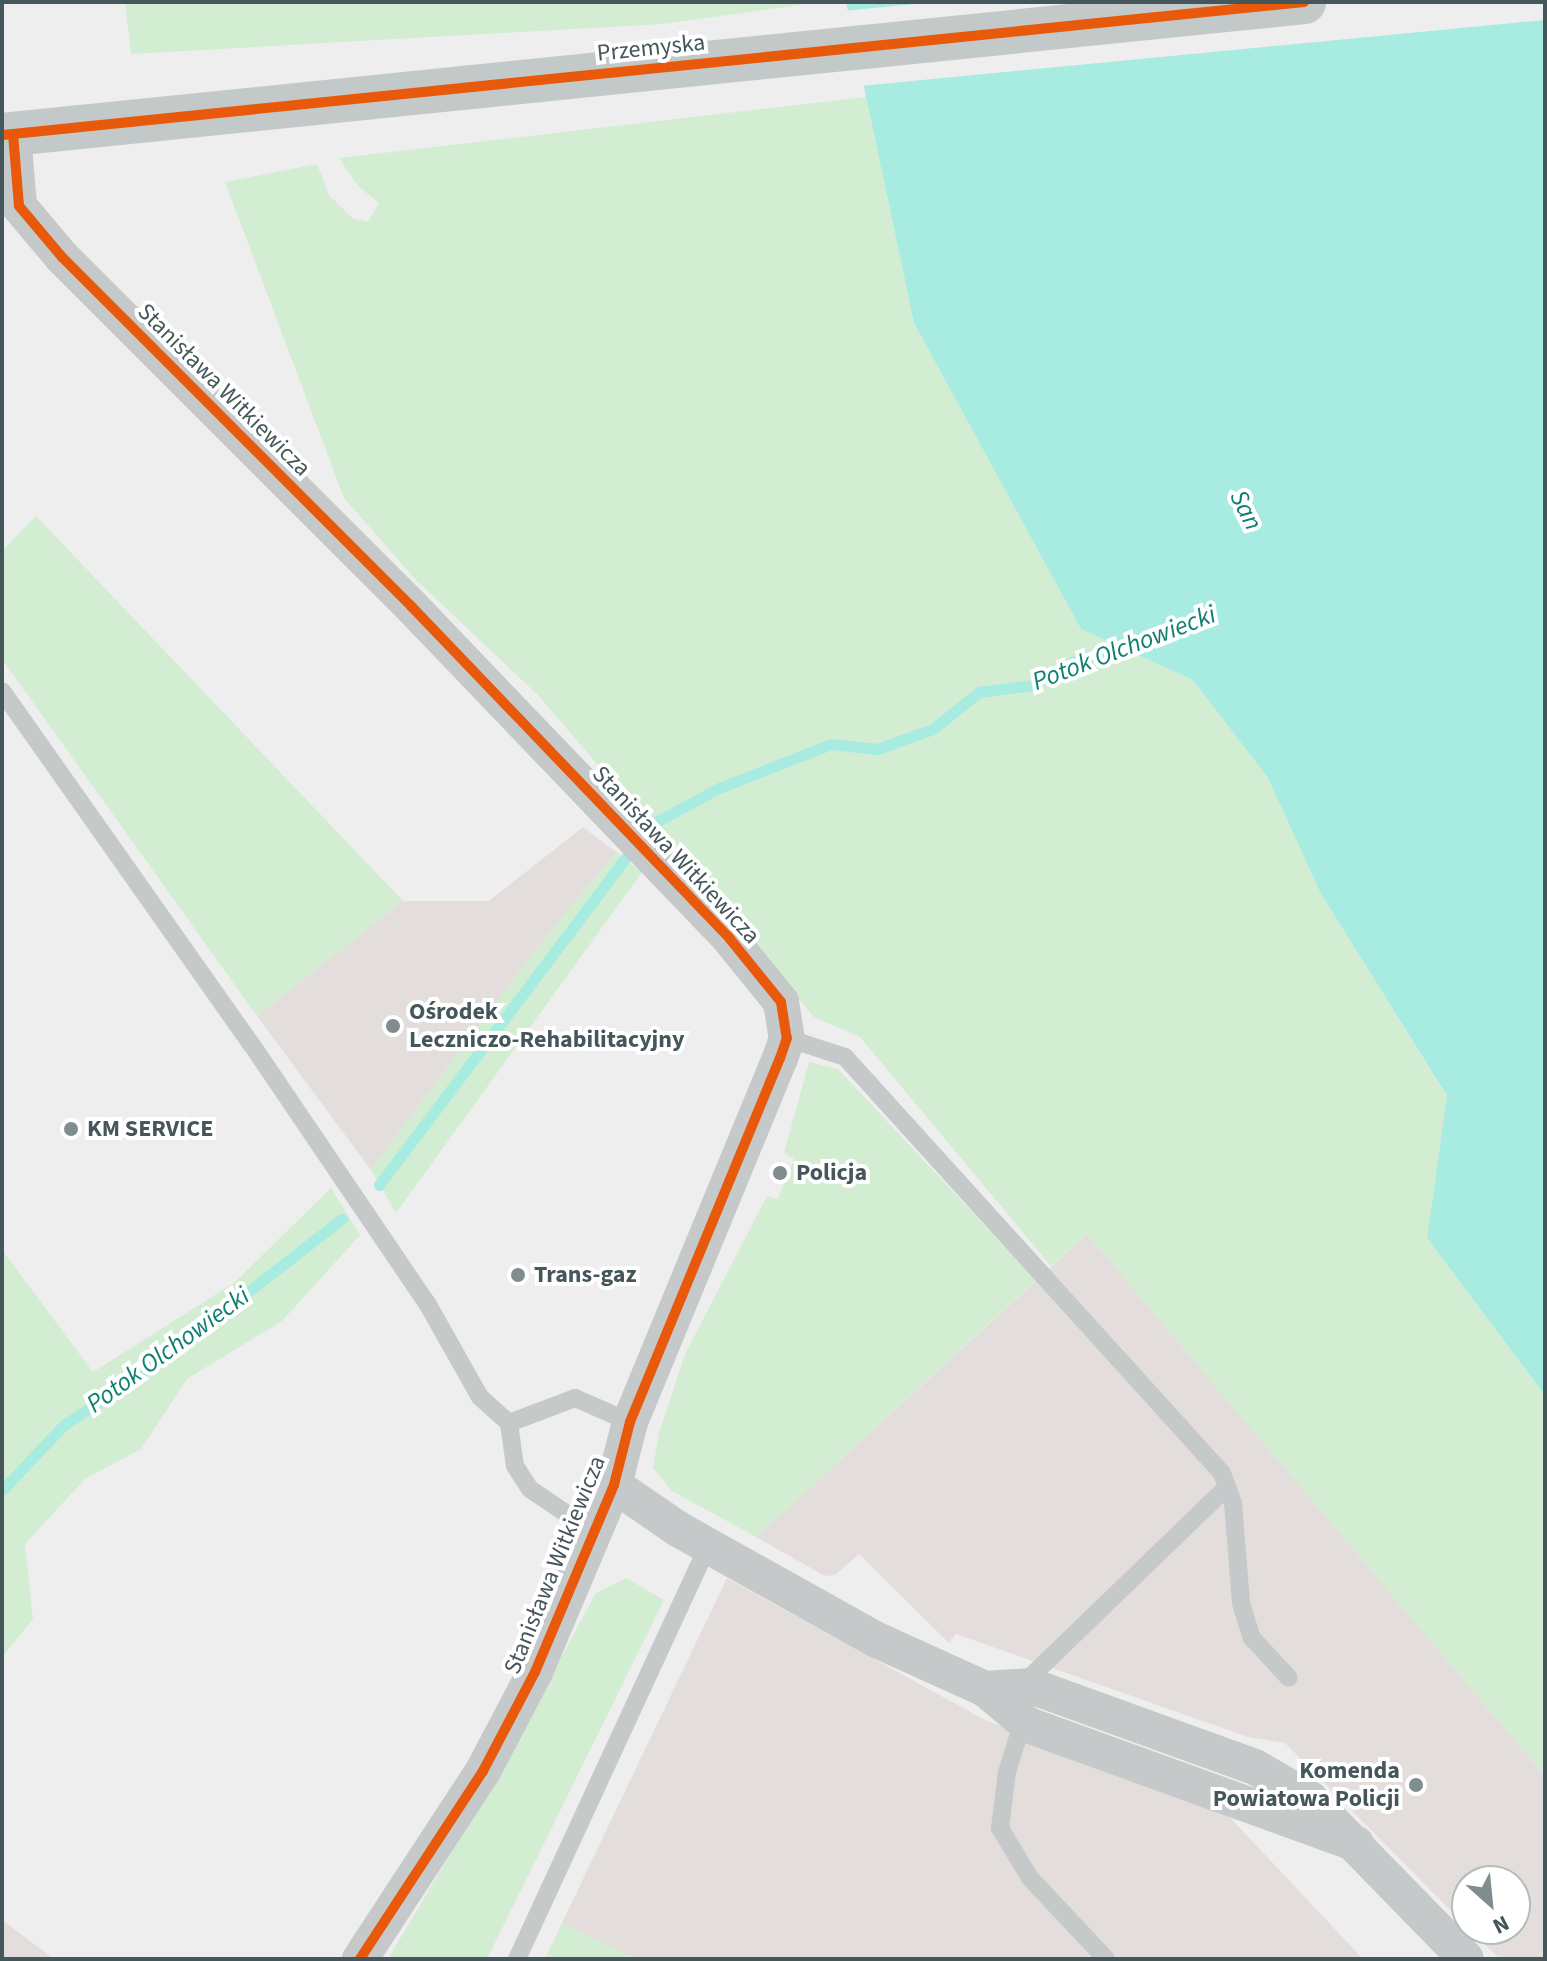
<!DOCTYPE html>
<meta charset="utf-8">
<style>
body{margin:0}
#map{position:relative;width:1547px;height:1961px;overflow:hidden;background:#eee;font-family:"Source Sans 3",sans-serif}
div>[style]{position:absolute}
.commercial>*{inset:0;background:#e3dedb}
.green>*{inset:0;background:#d2edd2}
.water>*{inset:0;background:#a7ebe1}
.pier>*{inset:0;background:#eee}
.stream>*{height:11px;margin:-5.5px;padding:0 5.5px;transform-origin:5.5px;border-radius:5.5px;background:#a7ebe1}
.lane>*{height:18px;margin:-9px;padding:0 9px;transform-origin:9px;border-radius:9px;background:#c5c9ca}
.street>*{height:36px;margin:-18px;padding:0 18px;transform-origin:18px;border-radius:18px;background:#c5c9ca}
.primary>*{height:44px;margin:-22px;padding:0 22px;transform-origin:22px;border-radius:22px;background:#c3c9c9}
.cycleway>*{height:10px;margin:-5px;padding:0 5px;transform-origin:5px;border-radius:5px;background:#e8590c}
.dots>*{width:22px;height:22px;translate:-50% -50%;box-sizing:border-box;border:4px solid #fff;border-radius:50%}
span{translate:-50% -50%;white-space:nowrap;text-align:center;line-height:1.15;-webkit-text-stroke:8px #fff;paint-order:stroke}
.street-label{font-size:24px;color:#45575a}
.poi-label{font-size:24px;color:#45575a;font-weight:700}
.left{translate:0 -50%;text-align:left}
.right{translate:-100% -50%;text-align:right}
.water-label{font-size:26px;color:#0f7f6f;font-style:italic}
.frame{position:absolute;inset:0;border:4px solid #45575a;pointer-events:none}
.north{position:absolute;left:1451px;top:1865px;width:80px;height:80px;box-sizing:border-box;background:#fff;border:2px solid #b5bcbd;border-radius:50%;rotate:153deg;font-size:22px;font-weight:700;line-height:32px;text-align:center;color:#45575a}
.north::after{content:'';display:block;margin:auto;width:28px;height:36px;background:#808c8e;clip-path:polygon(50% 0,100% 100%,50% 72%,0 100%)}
</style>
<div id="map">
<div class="commercial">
<i style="clip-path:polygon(583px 827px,616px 852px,530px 957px,371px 1170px,257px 1016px,403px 901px,489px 901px)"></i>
<i style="clip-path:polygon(1087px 1234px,1545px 1776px,1545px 1959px,1500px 1959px,1469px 1929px,1515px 1929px,1515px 1881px,1467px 1881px,1467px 1927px,1285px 1743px,1248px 1737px,956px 1634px,949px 1643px,859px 1554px,835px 1575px,825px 1576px,756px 1537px)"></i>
<i style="clip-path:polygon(727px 1578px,983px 1719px,1223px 1810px,1363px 1959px,635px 1959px,562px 1923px)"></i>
<i style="clip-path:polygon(2px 1920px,54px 1959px,2px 1959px)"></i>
</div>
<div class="green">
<i style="clip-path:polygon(125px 2px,821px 2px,662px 24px,131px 54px)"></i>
<i style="clip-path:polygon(866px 97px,914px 323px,1081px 629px,1193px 680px,1268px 778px,1321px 894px,1447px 1097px,1427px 1238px,1545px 1395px,1545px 1776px,1087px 1234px,1051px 1266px,860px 1037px,814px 1017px,538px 695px,415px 579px,344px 498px,225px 182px,317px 164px,329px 195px,352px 218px,368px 222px,379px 203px,358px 186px,339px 158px)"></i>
<i style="clip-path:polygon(36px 516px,403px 901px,257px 1016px,2px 659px,2px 551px)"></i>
<i style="clip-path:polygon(616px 852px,642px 872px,396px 1213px,371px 1170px,530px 957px)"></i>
<i style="clip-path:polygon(809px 1062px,838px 1069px,1036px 1280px,756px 1537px,672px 1491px,653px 1468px,659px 1433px,685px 1354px,767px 1196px,778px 1199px,794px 1159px,784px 1153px)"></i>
<i style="clip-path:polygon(331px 1188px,360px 1235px,282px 1321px,187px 1379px,141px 1449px,85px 1479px,25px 1544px,33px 1619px,2px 1657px,2px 1250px,93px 1372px,234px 1283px)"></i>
<i style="clip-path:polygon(626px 1578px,664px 1600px,487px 1959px,388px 1959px,499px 1772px,596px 1593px)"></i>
<i style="clip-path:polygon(562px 1923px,635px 1959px,545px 1959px)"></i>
</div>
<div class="water">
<i style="clip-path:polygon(846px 2px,1545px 2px,1545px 1395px,1427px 1238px,1447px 1096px,1321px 894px,1268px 778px,1193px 680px,1081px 629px,914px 323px)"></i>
</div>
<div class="pier">
<i style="clip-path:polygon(935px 2px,1545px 2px,1545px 20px,860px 86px,843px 11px)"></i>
</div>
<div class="stream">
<i style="left:656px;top:822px;width:72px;rotate:-28.4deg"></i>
<i style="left:719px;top:788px;width:120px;rotate:-21.4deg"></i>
<i style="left:831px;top:744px;width:46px;rotate:6.2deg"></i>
<i style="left:877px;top:749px;width:59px;rotate:-19.7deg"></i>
<i style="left:933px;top:729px;width:59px;rotate:-38.8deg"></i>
<i style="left:979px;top:692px;width:54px;rotate:-7.4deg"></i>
<i style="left:1033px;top:685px;width:45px;rotate:-30.5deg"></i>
<i style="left:1072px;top:662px;width:63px;rotate:-18.4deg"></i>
<i style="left:379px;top:1185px;width:419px;rotate:-53deg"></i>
<i style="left:2px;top:1490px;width:90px;rotate:-46.4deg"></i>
<i style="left:64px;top:1425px;width:105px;rotate:-33.7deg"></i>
<i style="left:151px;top:1367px;width:242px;rotate:-37.8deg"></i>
</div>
<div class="lane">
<i style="left:2px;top:691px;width:433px;rotate:54.8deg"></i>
<i style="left:252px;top:1045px;width:312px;rotate:55.9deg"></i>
<i style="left:427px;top:1303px;width:108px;rotate:60.6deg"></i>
<i style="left:480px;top:1397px;width:39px;rotate:42deg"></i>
<i style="left:509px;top:1423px;width:71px;rotate:-20.7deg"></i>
<i style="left:575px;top:1398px;width:60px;rotate:23.6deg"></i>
<i style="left:787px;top:1038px;width:61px;rotate:18.1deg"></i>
<i style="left:845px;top:1057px;width:561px;rotate:47.82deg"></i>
<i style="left:1222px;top:1473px;width:32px;rotate:70deg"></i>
<i style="left:1233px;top:1503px;width:100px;rotate:85.4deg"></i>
<i style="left:1241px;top:1603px;width:37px;rotate:73deg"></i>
<i style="left:1252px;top:1638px;width:54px;rotate:47.2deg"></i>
<i style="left:509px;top:1423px;width:43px;rotate:82.1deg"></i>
<i style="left:515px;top:1466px;width:27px;rotate:57deg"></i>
<i style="left:530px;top:1489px;width:78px;rotate:34.1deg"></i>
<i style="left:1023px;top:1684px;width:284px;rotate:-44deg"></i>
<i style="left:1023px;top:1721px;width:53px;rotate:107.4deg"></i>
<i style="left:1007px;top:1772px;width:56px;rotate:97.1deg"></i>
<i style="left:1000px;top:1828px;width:58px;rotate:59deg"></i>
<i style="left:1030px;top:1878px;width:111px;rotate:46.8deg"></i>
<i style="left:517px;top:1959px;width:455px;rotate:-65.2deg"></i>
</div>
<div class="street">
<i style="left:13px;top:134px;width:72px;rotate:85.2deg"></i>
<i style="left:19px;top:206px;width:67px;rotate:49.9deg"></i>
<i style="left:62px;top:257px;width:494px;rotate:45deg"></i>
<i style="left:411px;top:606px;width:461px;rotate:46.2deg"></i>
<i style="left:730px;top:939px;width:81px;rotate:51deg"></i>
<i style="left:781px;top:1002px;width:36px;rotate:81deg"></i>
<i style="left:787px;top:1038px;width:21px;rotate:109deg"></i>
<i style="left:780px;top:1058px;width:394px;rotate:112.4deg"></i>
<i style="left:630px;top:1422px;width:65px;rotate:104.3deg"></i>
<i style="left:614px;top:1485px;width:203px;rotate:112.9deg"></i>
<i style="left:535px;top:1672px;width:112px;rotate:117.7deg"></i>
<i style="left:483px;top:1771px;width:225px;rotate:123.2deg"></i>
<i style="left:614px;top:1485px;width:78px;rotate:34.5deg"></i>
<i style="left:678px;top:1529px;width:228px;rotate:29.2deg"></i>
<i style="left:877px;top:1640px;width:119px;rotate:24.4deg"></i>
<i style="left:985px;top:1689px;width:56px;rotate:39.9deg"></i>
<i style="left:1028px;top:1725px;width:349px;rotate:19.9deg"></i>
<i style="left:985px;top:1689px;width:46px;rotate:-3.7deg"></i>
<i style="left:1031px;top:1686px;width:238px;rotate:19.9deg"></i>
<i style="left:1255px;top:1767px;width:64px;rotate:30.2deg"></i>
<i style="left:1310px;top:1799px;width:223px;rotate:45.7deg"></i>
</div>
<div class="primary">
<i style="left:2px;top:135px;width:1309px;rotate:-5.83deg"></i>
</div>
<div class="cycleway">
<i style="left:13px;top:134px;width:72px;rotate:85.2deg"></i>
<i style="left:19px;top:206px;width:67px;rotate:49.9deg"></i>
<i style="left:62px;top:257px;width:494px;rotate:45deg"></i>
<i style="left:411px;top:606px;width:461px;rotate:46.2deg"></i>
<i style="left:730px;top:939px;width:81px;rotate:51deg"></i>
<i style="left:781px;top:1002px;width:36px;rotate:81deg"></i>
<i style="left:787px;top:1038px;width:21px;rotate:109deg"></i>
<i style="left:780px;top:1058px;width:394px;rotate:112.4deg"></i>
<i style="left:630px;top:1422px;width:65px;rotate:104.3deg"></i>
<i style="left:614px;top:1485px;width:203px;rotate:112.9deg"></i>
<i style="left:535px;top:1672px;width:112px;rotate:117.7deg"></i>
<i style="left:483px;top:1771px;width:225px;rotate:123.2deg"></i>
<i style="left:3px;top:135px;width:1308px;rotate:-5.84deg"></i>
</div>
<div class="dots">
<i style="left:393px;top:1026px;background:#808c8e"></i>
<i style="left:71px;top:1129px;background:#808c8e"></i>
<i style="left:780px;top:1173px;background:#808c8e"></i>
<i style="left:518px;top:1275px;background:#808c8e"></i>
<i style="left:1416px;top:1785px;background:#808c8e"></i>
</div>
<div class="street-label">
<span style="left:651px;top:48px;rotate:-6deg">Przemyska</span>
<span style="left:224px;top:390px;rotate:45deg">Stanisława Witkiewicza</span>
<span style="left:676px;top:855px;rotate:47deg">Stanisława Witkiewicza</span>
<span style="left:555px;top:1565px;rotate:-68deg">Stanisława Witkiewicza</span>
</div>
<div class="poi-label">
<span class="left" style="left:409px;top:1026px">Ośrodek<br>Leczniczo-Rehabilitacyjny</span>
<span class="left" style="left:87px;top:1129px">KM SERVICE</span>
<span class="left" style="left:796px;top:1173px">Policja</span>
<span class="left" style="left:534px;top:1275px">Trans-gaz</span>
<span class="right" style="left:1400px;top:1785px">Komenda<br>Powiatowa Policji</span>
</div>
<div class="water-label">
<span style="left:1246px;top:510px;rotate:63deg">San</span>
<span style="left:1124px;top:648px;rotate:-21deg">Potok Olchowiecki</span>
<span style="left:168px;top:1350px;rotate:-36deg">Potok Olchowiecki</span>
</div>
<div class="frame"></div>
<div class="north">N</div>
</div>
